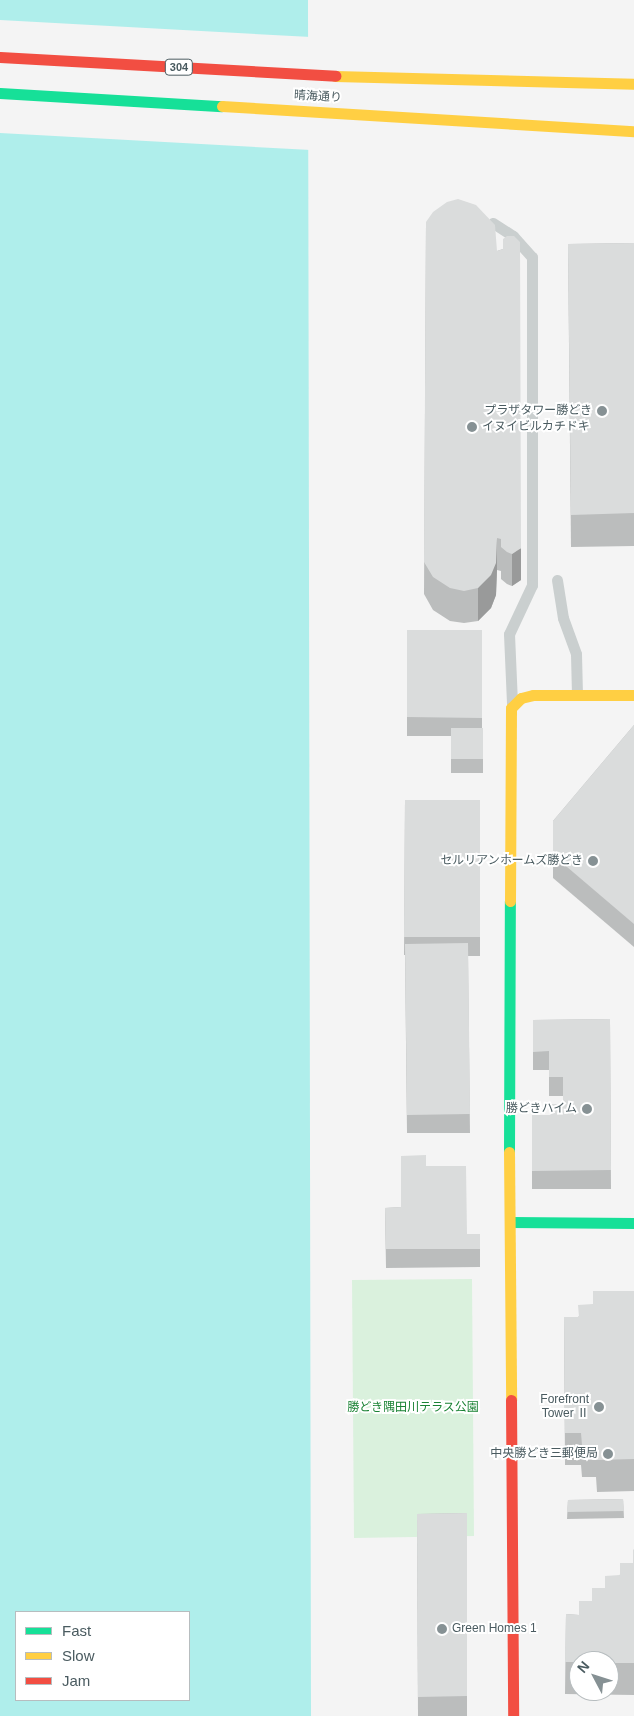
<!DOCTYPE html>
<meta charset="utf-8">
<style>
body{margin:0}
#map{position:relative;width:634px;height:1716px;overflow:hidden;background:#f4f4f4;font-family:Helvetica,"Noto Sans JP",sans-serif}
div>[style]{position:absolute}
.green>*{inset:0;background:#daf1dd}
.water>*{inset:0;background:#afeeeb}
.pier>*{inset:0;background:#f4f4f4}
.lane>*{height:11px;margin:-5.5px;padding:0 5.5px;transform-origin:5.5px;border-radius:5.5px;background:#cacfcf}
.fast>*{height:11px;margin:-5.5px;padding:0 5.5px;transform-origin:5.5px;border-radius:5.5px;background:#16e098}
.slow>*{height:11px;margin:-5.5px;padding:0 5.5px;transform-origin:5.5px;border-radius:5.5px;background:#ffcf43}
.jam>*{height:11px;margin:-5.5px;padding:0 5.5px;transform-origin:5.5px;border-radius:5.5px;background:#f24e42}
.wall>*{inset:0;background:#bbbdbd}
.shaded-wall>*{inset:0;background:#999a9a}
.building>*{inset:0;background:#dadcdc}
.dots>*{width:14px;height:14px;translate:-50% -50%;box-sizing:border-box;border:2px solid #fff;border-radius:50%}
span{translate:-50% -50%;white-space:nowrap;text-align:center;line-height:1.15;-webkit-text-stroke:4px #fff;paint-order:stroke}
.shield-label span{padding:1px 4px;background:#fff;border:1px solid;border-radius:4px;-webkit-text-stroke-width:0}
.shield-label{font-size:11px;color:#4a5b60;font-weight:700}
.street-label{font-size:12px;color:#4a5b60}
.poi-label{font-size:12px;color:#4a5b60}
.right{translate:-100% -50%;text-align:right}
.left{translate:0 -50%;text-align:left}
.park-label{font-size:12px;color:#1a8234}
.legend{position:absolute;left:15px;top:1611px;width:175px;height:90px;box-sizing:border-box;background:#fff;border:1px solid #b7bdbf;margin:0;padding:6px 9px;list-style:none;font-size:15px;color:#4a5b60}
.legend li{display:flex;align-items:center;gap:10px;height:25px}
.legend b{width:25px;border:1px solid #b7bdbf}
.north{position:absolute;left:569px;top:1651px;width:50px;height:50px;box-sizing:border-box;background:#fff;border:1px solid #b7bdbf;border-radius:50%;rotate:310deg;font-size:14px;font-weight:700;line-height:20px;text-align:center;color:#4a5b60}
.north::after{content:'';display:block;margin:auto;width:18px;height:22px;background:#869194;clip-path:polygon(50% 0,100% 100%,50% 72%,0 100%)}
</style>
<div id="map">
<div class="green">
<i style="clip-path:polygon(472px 1279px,474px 1536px,354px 1538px,352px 1280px)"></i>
</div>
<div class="water">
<i style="clip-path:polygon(evenodd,0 0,308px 0,311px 1716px,0 1716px,0 0,16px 1612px,189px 1612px,189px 1700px,16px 1700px,16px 1612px)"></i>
</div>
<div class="pier">
<i style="clip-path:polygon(0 20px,311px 37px,311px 150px,0 133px)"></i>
</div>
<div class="lane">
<i style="left:493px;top:223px;width:24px;rotate:33deg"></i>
<i style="left:513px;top:236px;width:28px;rotate:48deg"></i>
<i style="left:532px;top:257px;width:328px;rotate:90deg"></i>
<i style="left:532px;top:585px;width:54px;rotate:115.1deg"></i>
<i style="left:509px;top:634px;width:69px;rotate:87.5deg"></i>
<i style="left:557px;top:580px;width:38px;rotate:81deg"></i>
<i style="left:563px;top:618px;width:38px;rotate:70deg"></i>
<i style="left:576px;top:654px;width:41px;rotate:88.6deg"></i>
</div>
<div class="fast">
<i style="left:0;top:93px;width:222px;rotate:3.4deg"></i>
<i style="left:509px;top:1152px;width:251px;rotate:-89.8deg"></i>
<i style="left:511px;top:1222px;width:123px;rotate:0.5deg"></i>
</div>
<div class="slow">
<i style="left:335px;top:76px;width:299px;rotate:1.5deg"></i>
<i style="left:222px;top:106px;width:413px;rotate:3.5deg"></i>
<i style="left:510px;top:901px;width:193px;rotate:-89.7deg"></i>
<i style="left:511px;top:708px;width:14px;rotate:-45deg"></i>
<i style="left:521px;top:698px;width:12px;rotate:-14deg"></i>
<i style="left:533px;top:695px;width:101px"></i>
<i style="left:509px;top:1152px;width:248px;rotate:89.5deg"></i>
</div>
<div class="jam">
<i style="left:0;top:57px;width:336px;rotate:3.2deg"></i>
<i style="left:511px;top:1400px;width:316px;rotate:89.6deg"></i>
</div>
<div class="wall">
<i style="clip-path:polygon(426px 222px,497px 251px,503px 249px,503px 239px,521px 580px,512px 586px,507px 584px,501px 579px,501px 571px,497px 570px,496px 595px,491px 608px,478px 621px,464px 623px,450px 621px,433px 610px,424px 594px)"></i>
<i style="clip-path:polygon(634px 243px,634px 546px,571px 547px,568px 244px)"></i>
<i style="clip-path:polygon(407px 630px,482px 630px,482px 728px,483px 728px,483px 773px,451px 773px,451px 736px,407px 736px)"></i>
<i style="clip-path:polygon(634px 725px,634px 947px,553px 878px,553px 821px)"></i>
<i style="clip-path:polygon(405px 800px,480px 800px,480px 956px,468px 956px,470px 1133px,407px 1133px,405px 955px,404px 955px)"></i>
<i style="clip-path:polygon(610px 1019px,611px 1189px,532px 1189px,532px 1115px,550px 1115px,563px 1104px,563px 1096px,549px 1096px,549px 1070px,533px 1070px,533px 1020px)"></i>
<i style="clip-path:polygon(426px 1166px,467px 1234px,480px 1234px,480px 1267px,386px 1268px,385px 1208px,401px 1207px)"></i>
<i style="clip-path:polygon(634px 1291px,634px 1491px,597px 1492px,596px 1477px,582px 1477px,581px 1465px,565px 1465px,564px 1317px,578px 1317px,593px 1304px)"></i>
<i style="clip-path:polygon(623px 1499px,624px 1518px,567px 1519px,568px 1500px)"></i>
<i style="clip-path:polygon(467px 1513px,467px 1716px,418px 1716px,417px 1514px)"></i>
<i style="clip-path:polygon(evenodd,634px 1550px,634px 1695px,565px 1694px,566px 1614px,579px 1615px,605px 1588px,633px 1563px,634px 1550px,579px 1661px,609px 1661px,609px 1691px,579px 1691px,579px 1661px)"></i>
</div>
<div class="shaded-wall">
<i style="clip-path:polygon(497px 538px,497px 570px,496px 595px,491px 608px,478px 621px,478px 588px)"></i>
<i style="clip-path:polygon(521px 548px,521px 580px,512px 586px,512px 554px)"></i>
</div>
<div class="building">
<i style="clip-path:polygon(458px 199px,476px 205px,495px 225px,497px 251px,503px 249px,503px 239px,507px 236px,514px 236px,520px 242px,521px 548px,512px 554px,507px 552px,501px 547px,501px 539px,497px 538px,496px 563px,491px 575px,478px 588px,464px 591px,450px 588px,433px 577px,424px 562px,426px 222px,433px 212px,447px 202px)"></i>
<i style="clip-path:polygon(634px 243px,634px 513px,571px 515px,568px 244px)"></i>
<i style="clip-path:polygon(407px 630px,482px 630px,482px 718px,407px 717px)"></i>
<i style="clip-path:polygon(634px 725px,634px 924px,553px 855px,553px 821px)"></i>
<i style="clip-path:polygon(451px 728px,483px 728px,483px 759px,451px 759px)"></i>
<i style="clip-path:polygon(405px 800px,480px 800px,480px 937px,404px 937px)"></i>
<i style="clip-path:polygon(468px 943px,470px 1114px,407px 1115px,405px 944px)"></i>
<i style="clip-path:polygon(610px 1019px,611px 1170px,532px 1171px,532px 1115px,550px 1115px,550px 1104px,563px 1104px,563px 1077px,549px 1077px,549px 1051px,533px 1052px,533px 1020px)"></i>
<i style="clip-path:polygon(426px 1155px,426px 1166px,466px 1166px,467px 1234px,480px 1234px,480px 1249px,386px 1249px,385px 1208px,401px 1207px,401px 1156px)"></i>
<i style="clip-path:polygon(593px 1291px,634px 1291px,634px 1459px,597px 1460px,596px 1445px,582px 1445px,581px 1433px,565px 1433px,564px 1317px,579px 1317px,578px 1305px,593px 1304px)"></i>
<i style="clip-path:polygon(623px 1499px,624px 1511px,567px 1512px,568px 1500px)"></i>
<i style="clip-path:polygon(467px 1513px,467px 1696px,418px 1697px,417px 1514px)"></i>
<i style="clip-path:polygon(633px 1549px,634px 1550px,634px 1663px,609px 1663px,609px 1661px,579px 1661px,579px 1662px,565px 1662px,566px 1614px,579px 1615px,579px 1601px,592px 1601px,592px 1588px,605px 1588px,605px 1576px,620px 1575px,620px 1563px,633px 1563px)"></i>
</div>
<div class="dots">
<i style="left:602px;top:411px;background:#869194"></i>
<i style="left:472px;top:427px;background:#869194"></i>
<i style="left:593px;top:861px;background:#869194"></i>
<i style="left:587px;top:1109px;background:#869194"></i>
<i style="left:599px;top:1407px;background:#869194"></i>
<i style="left:608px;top:1454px;background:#869194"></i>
<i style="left:442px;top:1629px;background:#869194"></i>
</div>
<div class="shield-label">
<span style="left:179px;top:67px">304</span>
</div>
<div class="street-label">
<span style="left:318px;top:97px;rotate:3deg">晴海通り</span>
</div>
<div class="poi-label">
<span class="right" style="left:592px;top:411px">プラザタワー勝どき</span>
<span class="left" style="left:482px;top:427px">イヌイビルカチドキ</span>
<span class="right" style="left:583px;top:861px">セルリアンホームズ勝どき</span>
<span class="right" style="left:577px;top:1109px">勝どきハイム</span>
<span class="right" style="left:589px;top:1407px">Forefront<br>Tower Ⅱ</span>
<span class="right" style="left:598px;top:1454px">中央勝どき三郵便局</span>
<span class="left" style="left:452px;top:1629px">Green Homes 1</span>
</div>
<div class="park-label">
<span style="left:413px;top:1408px">勝どき隅田川テラス公園</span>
</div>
<ul class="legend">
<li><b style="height:6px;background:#16e098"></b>Fast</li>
<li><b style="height:6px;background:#ffcf43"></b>Slow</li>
<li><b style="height:6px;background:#f24e42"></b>Jam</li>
</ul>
<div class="north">N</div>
</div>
